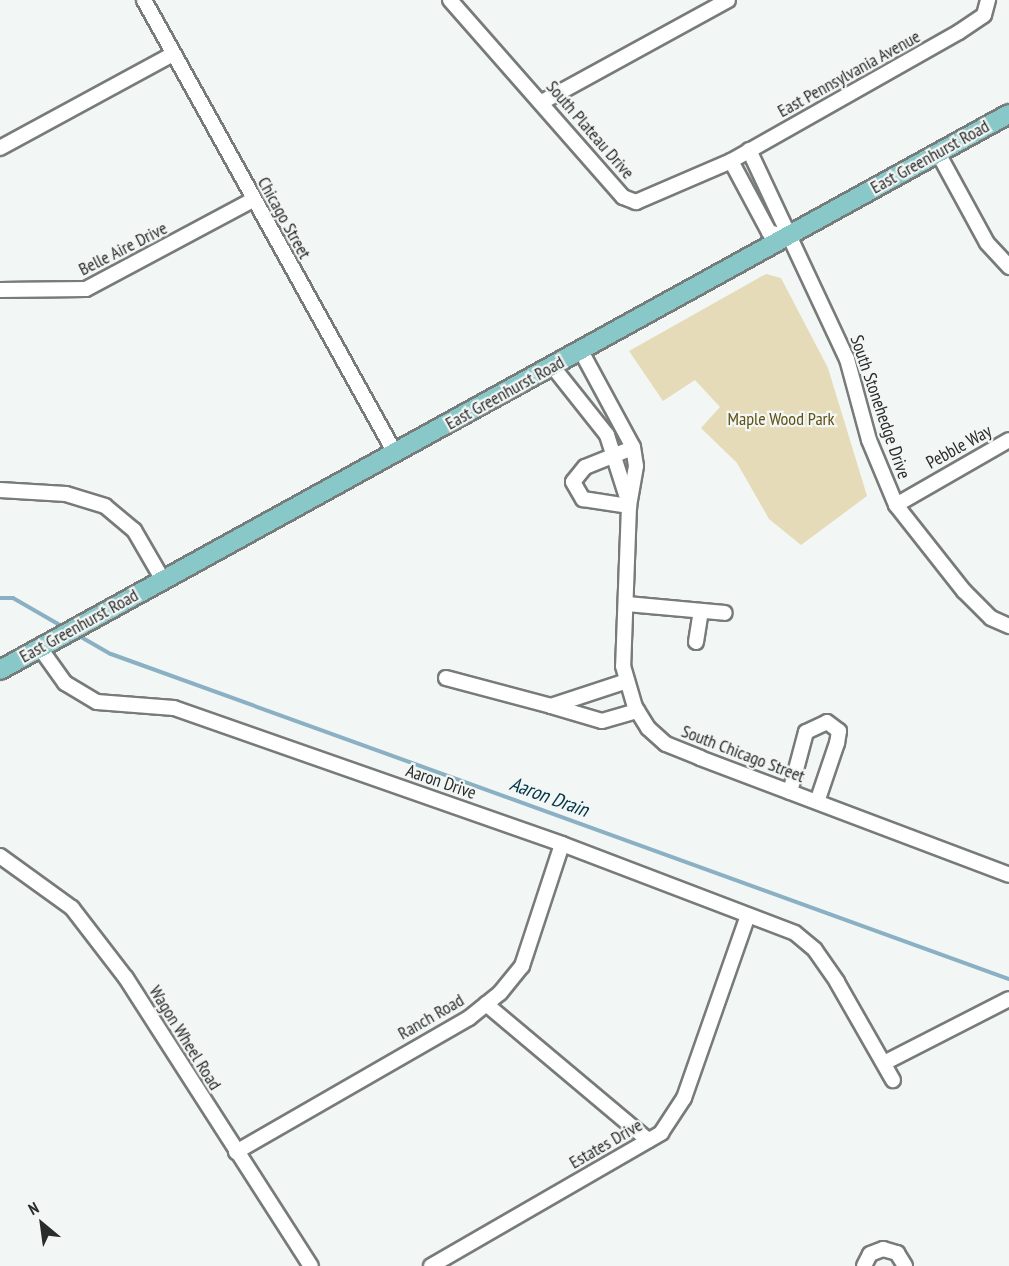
<!DOCTYPE html>
<style>
body{margin:0}
#map{position:relative;width:1009px;height:1266px;overflow:hidden;background:#f2f6f4;font-family:"PT Sans Narrow",sans-serif}
div>[style]{position:absolute}
.green>*{inset:0;background:#e5dbb8}
.stream>*{height:4px;margin:-2px;padding:0 2px;transform-origin:2px;border-radius:2px;background:#8ab0c3}
.roads{filter:drop-shadow(2px 0 #777b79) drop-shadow(-2px 0 #777b79) drop-shadow(0 2px #777b79) drop-shadow(0 -2px #777b79)}
.minor>*{height:14px;margin:-7px;padding:0 7px;transform-origin:7px;border-radius:7px;background:#fff}
.major>*{height:18px;margin:-9px;padding:0 9px;transform-origin:9px;border-radius:9px;background:#88c8c9}
span{translate:-50% -50%;white-space:nowrap;text-align:center;line-height:1.15;-webkit-text-stroke:4.5px #f2f6f4;paint-order:stroke}
.street-label{font-size:18px;color:#2a2c2b}
.park-label{font-size:18px;color:#605114}
.water-label{font-size:20px;color:#003449;font-style:italic}
.north{position:absolute;left:12px;top:1194px;width:60px;height:60px;-webkit-text-stroke:4px #f2f6f4;paint-order:stroke;rotate:331deg;font-size:16px;font-weight:700;line-height:24px;text-align:center;color:#2a2c2b}
.north::after{content:'';display:block;margin:auto;width:21px;height:27px;background:#2a2c2b;clip-path:polygon(50% 0,100% 100%,50% 72%,0 100%)}
</style>
<div id="map">
<div class="green">
<i style="clip-path:polygon(766px 274px,781px 278px,828px 368px,867px 496px,801px 545px,769px 519px,737px 463px,701px 428px,720px 407px,695px 380px,663px 401px,629px 351px)"></i>
</div>
<div class="stream">
<i style="left:0;top:598px;width:13px"></i>
<i style="left:13px;top:598px;width:54px;rotate:29.9deg"></i>
<i style="left:81px;top:637px;width:34px;rotate:30deg"></i>
<i style="left:111px;top:654px;width:955px;rotate:19.9deg"></i>
</div>
<div class="roads">
<div class="minor">
<i style="left:144px;top:0;width:518px;rotate:61.01deg"></i>
<i style="left:450px;top:0;width:262px;rotate:48.7deg"></i>
<i style="left:623px;top:197px;width:14px;rotate:21deg"></i>
<i style="left:636px;top:202px;width:103px;rotate:-23.3deg"></i>
<i style="left:731px;top:161px;width:262px;rotate:-29.5deg"></i>
<i style="left:959px;top:32px;width:30px;rotate:-34deg"></i>
<i style="left:984px;top:15px;width:16px;rotate:-75deg"></i>
<i style="left:542px;top:102px;width:212px;rotate:-28.7deg"></i>
<i style="left:0;top:148px;width:197px;rotate:-28.5deg"></i>
<i style="left:749px;top:150px;width:231px;rotate:64.9deg"></i>
<i style="left:847px;top:359px;width:84px;rotate:74.8deg"></i>
<i style="left:869px;top:440px;width:70px;rotate:67.4deg"></i>
<i style="left:896px;top:505px;width:110px;rotate:51.7deg"></i>
<i style="left:964px;top:591px;width:38px;rotate:45deg"></i>
<i style="left:991px;top:618px;width:20px;rotate:24deg"></i>
<i style="left:938px;top:153px;width:102px;rotate:61.4deg"></i>
<i style="left:987px;top:243px;width:33px;rotate:47deg"></i>
<i style="left:731px;top:161px;width:81px;rotate:61.8deg"></i>
<i style="left:769px;top:232px;width:18px;rotate:16deg"></i>
<i style="left:0;top:290px;width:86px;rotate:-0.7deg"></i>
<i style="left:86px;top:289px;width:189px;rotate:-28.1deg"></i>
<i style="left:581px;top:351px;width:109px;rotate:61.6deg"></i>
<i style="left:633px;top:447px;width:19px;rotate:81deg"></i>
<i style="left:636px;top:466px;width:41px;rotate:99.9deg"></i>
<i style="left:629px;top:506px;width:160px;rotate:92.1deg"></i>
<i style="left:623px;top:666px;width:43px;rotate:73.7deg"></i>
<i style="left:635px;top:707px;width:25px;rotate:58deg"></i>
<i style="left:648px;top:728px;width:24px;rotate:42deg"></i>
<i style="left:666px;top:744px;width:37px;rotate:22deg"></i>
<i style="left:700px;top:758px;width:330px;rotate:20.7deg"></i>
<i style="left:553px;top:367px;width:87px;rotate:51.5deg"></i>
<i style="left:607px;top:435px;width:69px;rotate:72.3deg"></i>
<i style="left:625px;top:451px;width:43px;rotate:158.2deg"></i>
<i style="left:585px;top:467px;width:19px;rotate:129deg"></i>
<i style="left:573px;top:482px;width:20px;rotate:60deg"></i>
<i style="left:583px;top:499px;width:47px;rotate:8.7deg"></i>
<i style="left:0;top:490px;width:66px;rotate:3.5deg"></i>
<i style="left:66px;top:494px;width:41px;rotate:17.1deg"></i>
<i style="left:105px;top:506px;width:38px;rotate:40deg"></i>
<i style="left:134px;top:530px;width:58px;rotate:59.9deg"></i>
<i style="left:896px;top:505px;width:130px;rotate:-29.9deg"></i>
<i style="left:627px;top:604px;width:98px;rotate:5.2deg"></i>
<i style="left:696px;top:642px;width:31px;rotate:-81deg"></i>
<i style="left:40px;top:648px;width:43px;rotate:54.5deg"></i>
<i style="left:65px;top:683px;width:37px;rotate:31deg"></i>
<i style="left:97px;top:702px;width:77px;rotate:4.5deg"></i>
<i style="left:174px;top:708px;width:411px;rotate:19.3deg"></i>
<i style="left:562px;top:844px;width:249px;rotate:20.9deg"></i>
<i style="left:795px;top:933px;width:26px;rotate:40deg"></i>
<i style="left:815px;top:950px;width:39px;rotate:55deg"></i>
<i style="left:837px;top:982px;width:113px;rotate:60.3deg"></i>
<i style="left:446px;top:678px;width:109px;rotate:14.9deg"></i>
<i style="left:551px;top:706px;width:80px;rotate:-18.2deg"></i>
<i style="left:551px;top:706px;width:53px;rotate:16.4deg"></i>
<i style="left:602px;top:721px;width:37px;rotate:-16deg"></i>
<i style="left:790px;top:792px;width:62px;rotate:-75.1deg"></i>
<i style="left:806px;top:732px;width:23px;rotate:-25deg"></i>
<i style="left:827px;top:722px;width:15px;rotate:37deg"></i>
<i style="left:839px;top:731px;width:12px;rotate:99deg"></i>
<i style="left:837px;top:743px;width:62px;rotate:108.7deg"></i>
<i style="left:0;top:856px;width:89px;rotate:35.8deg"></i>
<i style="left:72px;top:908px;width:88px;rotate:52.4deg"></i>
<i style="left:126px;top:978px;width:342px;rotate:57.3deg"></i>
<i style="left:486px;top:1004px;width:212px;rotate:40deg"></i>
<i style="left:884px;top:1063px;width:140px;rotate:-27.1deg"></i>
<i style="left:236px;top:1152px;width:269px;rotate:-29.9deg"></i>
<i style="left:469px;top:1018px;width:40px;rotate:-39deg"></i>
<i style="left:500px;top:993px;width:35px;rotate:-51deg"></i>
<i style="left:522px;top:966px;width:128px;rotate:-71.8deg"></i>
<i style="left:431px;top:1266px;width:266px;rotate:-30deg"></i>
<i style="left:661px;top:1133px;width:42px;rotate:-56.7deg"></i>
<i style="left:684px;top:1098px;width:191px;rotate:-70.7deg"></i>
<i style="left:864px;top:1266px;width:13px;rotate:-63deg"></i>
<i style="left:870px;top:1254px;width:14px;rotate:-21deg"></i>
<i style="left:883px;top:1249px;width:15px;rotate:16deg"></i>
<i style="left:897px;top:1253px;width:15px;rotate:58deg"></i>
</div>
<div class="major">
<i style="left:0;top:670px;width:1152px;rotate:-28.86deg"></i>
</div>
</div>
<div class="street-label">
<span style="left:849px;top:74px;rotate:-29deg">East Pennsylvania Avenue</span>
<span style="left:590px;top:130px;rotate:49deg">South Plateau Drive</span>
<span style="left:930px;top:157px;rotate:-29deg">East Greenhurst Road</span>
<span style="left:284px;top:218px;rotate:61deg">Chicago Street</span>
<span style="left:123px;top:249px;rotate:-27deg">Belle Aire Drive</span>
<span style="left:505px;top:393px;rotate:-29deg">East Greenhurst Road</span>
<span style="left:880px;top:407px;rotate:71deg">South Stonehedge Drive</span>
<span style="left:959px;top:447px;rotate:-29deg">Pebble Way</span>
<span style="left:79px;top:626px;rotate:-29deg">East Greenhurst Road</span>
<span style="left:743px;top:754px;rotate:21deg">South Chicago Street</span>
<span style="left:441px;top:782px;rotate:19deg">Aaron Drive</span>
<span style="left:431px;top:1017px;rotate:-30deg">Ranch Road</span>
<span style="left:185px;top:1038px;rotate:58deg">Wagon Wheel Road</span>
<span style="left:606px;top:1144px;rotate:-30deg">Estates Drive</span>
</div>
<div class="park-label">
<span style="left:781px;top:419px">Maple Wood Park</span>
</div>
<div class="water-label">
<span style="left:549px;top:797px;rotate:20deg">Aaron Drain</span>
</div>
<div class="north">N</div>
</div>
